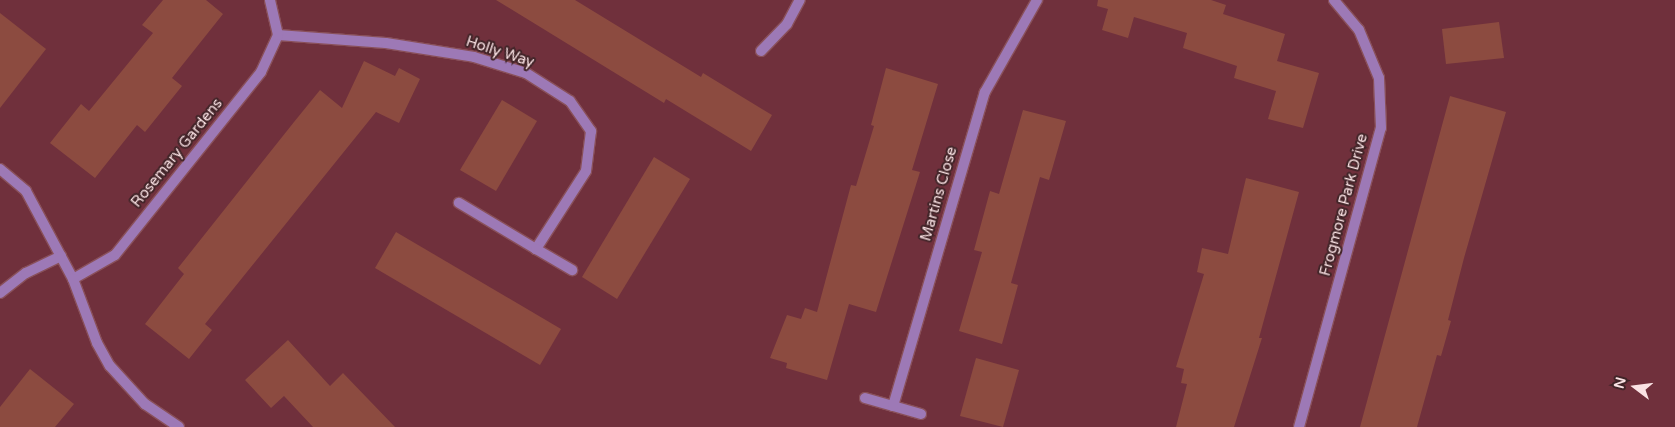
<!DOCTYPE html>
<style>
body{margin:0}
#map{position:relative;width:1675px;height:427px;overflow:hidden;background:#70303c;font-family:"Varela Round",sans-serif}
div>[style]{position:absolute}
.building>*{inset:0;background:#8c4b40}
.roads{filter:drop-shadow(1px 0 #89505a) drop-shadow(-1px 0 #89505a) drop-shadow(0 1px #89505a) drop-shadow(0 -1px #89505a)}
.service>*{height:10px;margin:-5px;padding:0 5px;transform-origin:5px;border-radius:5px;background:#9d79b6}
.minor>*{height:10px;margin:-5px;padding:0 5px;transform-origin:5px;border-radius:5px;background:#9d79b6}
span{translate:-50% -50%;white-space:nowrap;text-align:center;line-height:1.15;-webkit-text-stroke:4px #412428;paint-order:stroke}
.street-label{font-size:15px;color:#fae2e4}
.north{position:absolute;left:1610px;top:362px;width:50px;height:50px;-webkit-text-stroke:4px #412428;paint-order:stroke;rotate:285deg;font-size:14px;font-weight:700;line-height:20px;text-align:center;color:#fae2e4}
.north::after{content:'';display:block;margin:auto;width:18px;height:22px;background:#fae2e4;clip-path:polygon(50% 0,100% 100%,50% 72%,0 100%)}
</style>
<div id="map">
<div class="building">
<i style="clip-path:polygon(163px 0,206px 0,223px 14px,172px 78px,182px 86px,145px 132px,137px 125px,95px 178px,50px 143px,81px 104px,89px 111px,153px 33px,142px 25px)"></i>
<i style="clip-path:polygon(496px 0,575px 0,701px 77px,703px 73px,772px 115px,751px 151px,666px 99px,664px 103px)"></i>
<i style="clip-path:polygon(1098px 0,1211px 0,1226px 5px,1223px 14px,1285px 34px,1277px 61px,1319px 73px,1303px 128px,1268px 119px,1276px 91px,1234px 78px,1237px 66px,1183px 48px,1187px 33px,1134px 17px,1128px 38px,1102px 30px,1108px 9px,1097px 6px)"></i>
<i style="clip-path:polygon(0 13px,46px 49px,0 108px)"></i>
<i style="clip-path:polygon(1499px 22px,1504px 58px,1446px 64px,1442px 29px)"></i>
<i style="clip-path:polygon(364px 61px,395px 76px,399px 68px,420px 79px,399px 123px,376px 112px,205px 324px,212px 330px,189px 359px,145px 324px,184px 274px,178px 268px,294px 122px,320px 90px,342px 108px)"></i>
<i style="clip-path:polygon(886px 68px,938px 84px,912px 170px,920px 172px,876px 312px,849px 304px,827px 380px,786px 368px,787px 363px,770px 358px,787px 315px,801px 319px,805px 308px,817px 312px,851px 185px,856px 186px,874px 126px,871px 125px)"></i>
<i style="clip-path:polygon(1450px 96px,1506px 112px,1464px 258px,1448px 320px,1451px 321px,1441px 356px,1437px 355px,1417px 427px,1360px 427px)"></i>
<i style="clip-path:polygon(502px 100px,537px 121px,496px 191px,460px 170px)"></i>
<i style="clip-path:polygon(1023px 110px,1066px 121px,1049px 180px,1040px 177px,1011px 283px,1018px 285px,1002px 344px,959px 331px,982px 252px,974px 250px,990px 191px,999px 194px)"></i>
<i style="clip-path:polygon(654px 157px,690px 179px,617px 299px,582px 277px)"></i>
<i style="clip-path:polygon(1246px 178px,1299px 192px,1259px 338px,1262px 338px,1234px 427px,1176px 427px,1187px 384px,1181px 383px,1184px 369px,1176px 367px,1204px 274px,1197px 272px,1202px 248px,1228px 254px)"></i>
<i style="clip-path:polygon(396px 232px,561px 329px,540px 365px,375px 268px)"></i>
<i style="clip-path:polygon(288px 340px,330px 386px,343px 373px,395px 427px,313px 427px,284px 396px,271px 408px,245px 380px)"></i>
<i style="clip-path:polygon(976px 358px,1019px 370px,1003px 427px,960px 416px)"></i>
<i style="clip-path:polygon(30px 369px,74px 404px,55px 427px,0 427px,0 407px)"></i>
</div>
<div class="roads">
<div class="service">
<i style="left:761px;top:51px;width:37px;rotate:-46deg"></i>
<i style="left:787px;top:24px;width:27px;rotate:-62deg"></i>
</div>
<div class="minor">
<i style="left:278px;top:35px;width:108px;rotate:4.2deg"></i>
<i style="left:386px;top:43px;width:89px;rotate:9deg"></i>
<i style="left:474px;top:57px;width:54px;rotate:17.1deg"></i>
<i style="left:526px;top:73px;width:52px;rotate:32.5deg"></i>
<i style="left:570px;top:101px;width:37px;rotate:55deg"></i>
<i style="left:591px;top:131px;width:40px;rotate:97.1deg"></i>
<i style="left:586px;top:171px;width:93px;rotate:122.7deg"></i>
<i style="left:536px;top:249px;width:90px;rotate:-149.1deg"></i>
<i style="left:0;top:169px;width:34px;rotate:40deg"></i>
<i style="left:26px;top:191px;width:100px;rotate:61.9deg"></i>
<i style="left:73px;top:279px;width:48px;rotate:-29.7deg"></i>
<i style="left:115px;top:255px;width:234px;rotate:-51.4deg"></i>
<i style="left:261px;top:72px;width:41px;rotate:-65.3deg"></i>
<i style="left:278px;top:35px;width:36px;rotate:-103deg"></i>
<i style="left:536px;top:249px;width:42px;rotate:30.3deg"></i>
<i style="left:73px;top:279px;width:68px;rotate:69.4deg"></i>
<i style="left:97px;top:343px;width:26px;rotate:61deg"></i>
<i style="left:110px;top:366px;width:52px;rotate:47.4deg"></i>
<i style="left:145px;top:404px;width:41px;rotate:34.1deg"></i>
<i style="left:0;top:293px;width:33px;rotate:-38deg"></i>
<i style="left:26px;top:273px;width:39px;rotate:-26deg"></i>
<i style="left:865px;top:398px;width:29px;rotate:16deg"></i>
<i style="left:921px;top:414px;width:29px;rotate:-164deg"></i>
<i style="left:893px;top:406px;width:327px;rotate:-73.7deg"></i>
<i style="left:985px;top:92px;width:106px;rotate:-60.5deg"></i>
<i style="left:1299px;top:427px;width:310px;rotate:-74.7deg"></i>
<i style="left:1381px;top:128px;width:50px;rotate:-92.3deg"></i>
<i style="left:1379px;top:78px;width:52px;rotate:-112.6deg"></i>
<i style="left:1359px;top:30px;width:39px;rotate:-130deg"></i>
</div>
</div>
<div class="street-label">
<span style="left:500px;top:52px;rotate:18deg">Holly Way</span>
<span style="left:177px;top:153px;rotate:-51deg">Rosemary Gardens</span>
<span style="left:939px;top:194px;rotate:-74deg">Martins Close</span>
<span style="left:1344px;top:205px;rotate:-75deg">Frogmore Park Drive</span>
</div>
<div class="north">N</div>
</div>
